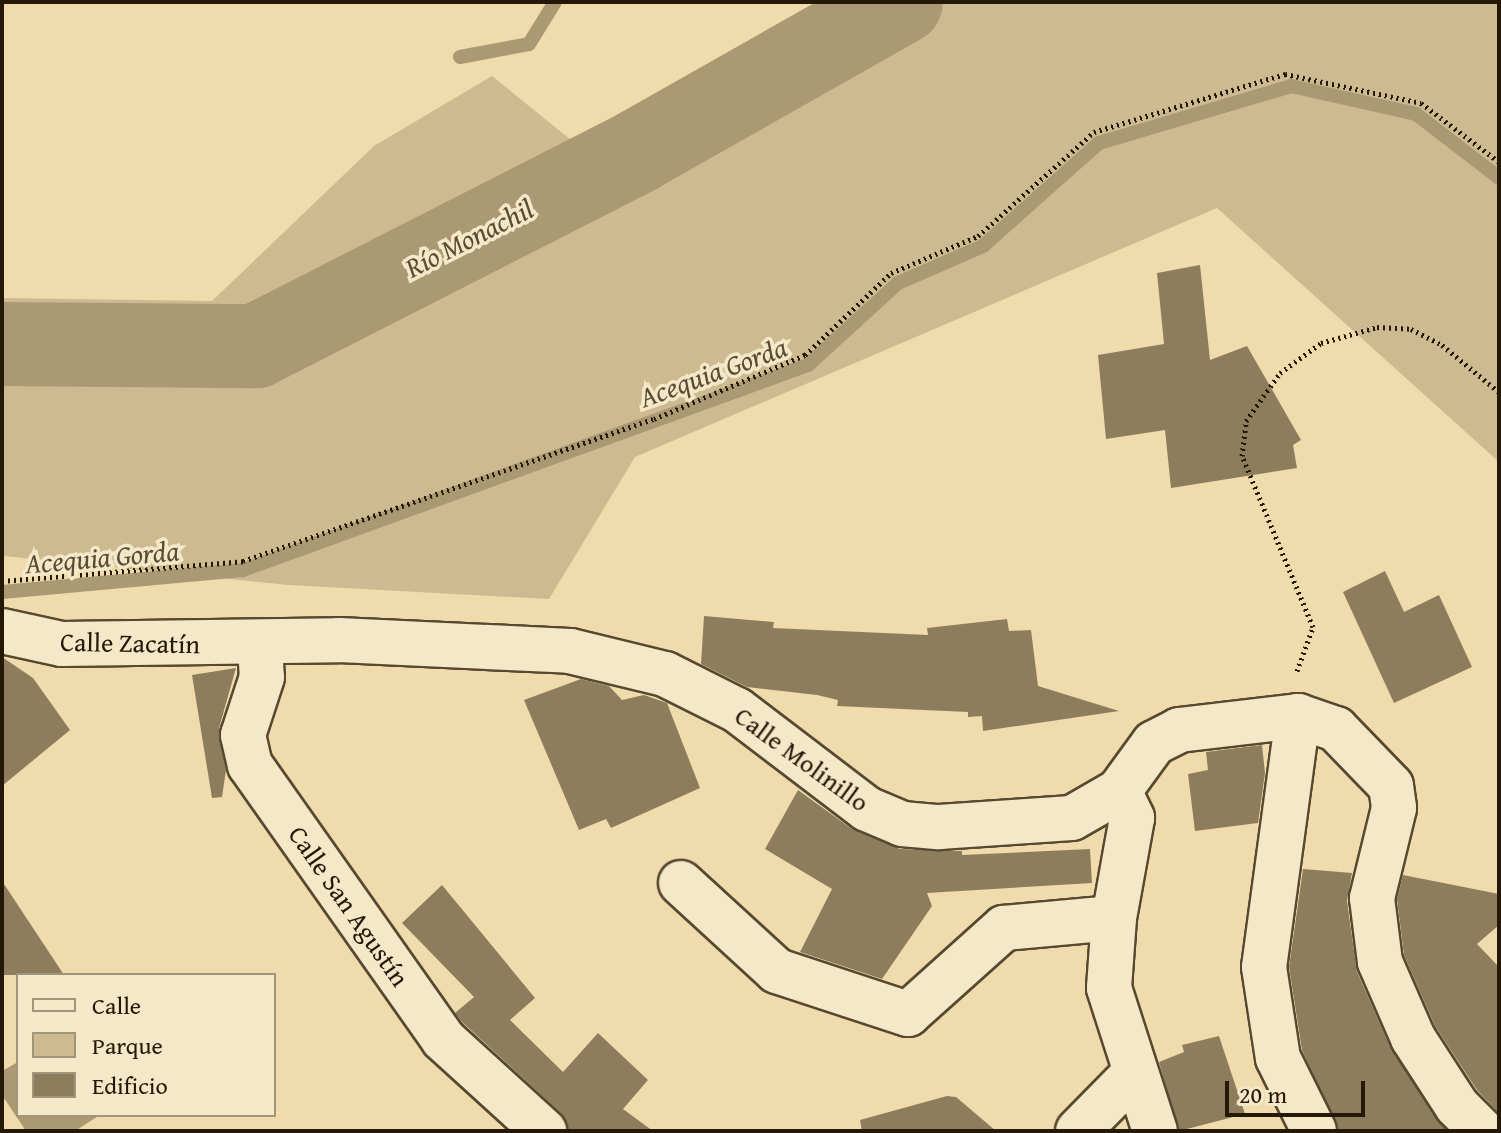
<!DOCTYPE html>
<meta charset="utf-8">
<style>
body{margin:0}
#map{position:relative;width:1501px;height:1133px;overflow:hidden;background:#f0dbac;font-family:"Gentium Book Plus",serif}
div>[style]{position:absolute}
.green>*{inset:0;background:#cdba90}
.water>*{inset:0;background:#ab9974}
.stream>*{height:14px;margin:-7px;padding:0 7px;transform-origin:7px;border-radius:7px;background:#ab9974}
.river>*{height:84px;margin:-42px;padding:0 42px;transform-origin:42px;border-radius:42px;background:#ab9974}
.building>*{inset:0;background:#8e7d5d}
.path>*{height:5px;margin-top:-2.5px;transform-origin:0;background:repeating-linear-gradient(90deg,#241807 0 2px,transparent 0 6px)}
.roads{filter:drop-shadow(2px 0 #574930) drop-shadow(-2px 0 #574930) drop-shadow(0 2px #574930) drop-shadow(0 -2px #574930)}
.street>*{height:44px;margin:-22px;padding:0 22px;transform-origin:22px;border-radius:22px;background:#f5e8c9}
span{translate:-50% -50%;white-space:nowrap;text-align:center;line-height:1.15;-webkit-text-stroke:7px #f5e8c9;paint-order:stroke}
.street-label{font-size:26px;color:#241807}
.water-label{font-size:28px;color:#5a4c33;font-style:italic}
.frame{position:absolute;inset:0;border:4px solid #241807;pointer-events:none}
.legend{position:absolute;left:16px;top:973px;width:260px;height:144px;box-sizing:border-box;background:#f5e8c9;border:2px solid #a1957b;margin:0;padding:10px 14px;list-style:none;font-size:24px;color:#241807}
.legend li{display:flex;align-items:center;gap:16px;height:40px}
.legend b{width:40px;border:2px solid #a1957b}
.scale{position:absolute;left:1225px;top:1081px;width:140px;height:36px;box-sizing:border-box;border:4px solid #241807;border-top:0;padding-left:10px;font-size:24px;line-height:28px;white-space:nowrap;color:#241807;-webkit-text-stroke:6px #f5e8c9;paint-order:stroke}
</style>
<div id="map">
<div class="green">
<i style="clip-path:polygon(827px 2px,1499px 2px,1499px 462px,1217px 208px,635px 457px,549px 599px,289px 585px,4px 556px,2px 298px,212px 301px,374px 146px,492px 76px,571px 140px)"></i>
</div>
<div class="water">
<i style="clip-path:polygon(18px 1062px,18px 1115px,100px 1115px,75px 1131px,26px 1131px,2px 1095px,2px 1071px)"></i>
</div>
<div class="stream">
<i style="left:460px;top:57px;width:70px;rotate:-10.7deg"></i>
<i style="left:529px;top:44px;width:49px;rotate:-58.2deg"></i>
<i style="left:2px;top:592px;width:242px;rotate:-5.2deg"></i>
<i style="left:243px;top:570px;width:601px;rotate:-19.94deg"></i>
<i style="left:808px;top:365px;width:122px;rotate:-42.3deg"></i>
<i style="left:898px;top:283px;width:93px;rotate:-23.5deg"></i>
<i style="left:983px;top:246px;width:155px;rotate:-41.6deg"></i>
<i style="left:1099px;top:143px;width:200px;rotate:-16.5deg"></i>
<i style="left:1291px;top:86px;width:128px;rotate:12.6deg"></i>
<i style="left:1416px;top:114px;width:105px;rotate:37.6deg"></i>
</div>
<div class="river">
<i style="left:2px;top:344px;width:254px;rotate:0.5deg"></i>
<i style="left:256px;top:346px;width:429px;rotate:-27deg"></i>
<i style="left:638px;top:151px;width:302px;rotate:-29.5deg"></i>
</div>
<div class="building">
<i style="clip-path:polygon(1200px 265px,1210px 360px,1247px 346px,1301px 440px,1293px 445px,1297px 468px,1171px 488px,1165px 430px,1106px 439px,1098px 355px,1164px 344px,1157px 273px)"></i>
<i style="clip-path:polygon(1385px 571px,1404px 612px,1439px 595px,1472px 667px,1394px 703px,1343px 592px)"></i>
<i style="clip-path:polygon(704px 616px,774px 622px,773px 628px,928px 635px,927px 628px,1007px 619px,1009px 631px,1031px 630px,1038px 686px,1119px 711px,983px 731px,982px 716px,968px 717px,968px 712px,837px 706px,838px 700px,817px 695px,747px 687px,701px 664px)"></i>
<i style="clip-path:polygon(2px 657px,33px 678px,70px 730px,2px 786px)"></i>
<i style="clip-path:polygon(236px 668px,219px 728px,226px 770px,222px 797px,212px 798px,192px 675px)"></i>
<i style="clip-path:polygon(581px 679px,609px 686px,622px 700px,644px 695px,667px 703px,700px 788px,611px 828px,606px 819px,579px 830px,524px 700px)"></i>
<i style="clip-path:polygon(1262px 745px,1265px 773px,1258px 823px,1195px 831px,1188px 774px,1208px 770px,1206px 752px)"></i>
<i style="clip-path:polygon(798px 790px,852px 829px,900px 849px,962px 851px,962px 855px,1090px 849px,1092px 883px,927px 893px,932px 906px,882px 979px,800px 952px,832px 889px,765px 849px)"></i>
<i style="clip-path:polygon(1303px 869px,1352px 873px,1347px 901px,1357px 972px,1392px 1051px,1447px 1131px,1339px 1131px,1302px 1050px,1289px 967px)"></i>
<i style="clip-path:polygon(1403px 875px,1499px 894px,1499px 925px,1477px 944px,1499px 967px,1499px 1113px,1477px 1090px,1435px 1026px,1404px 955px,1397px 899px)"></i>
<i style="clip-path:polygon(2px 881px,64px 975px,2px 975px)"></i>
<i style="clip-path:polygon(442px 885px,535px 998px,510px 1020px,563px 1072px,598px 1033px,648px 1080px,623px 1109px,653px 1131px,568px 1131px,561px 1113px,462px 1022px,455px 1013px,474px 997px,402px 923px)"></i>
<i style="clip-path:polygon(1219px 1036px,1245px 1114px,1179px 1131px,1159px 1062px,1184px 1052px,1182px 1045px)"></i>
<i style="clip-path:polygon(947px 1096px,956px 1097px,996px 1131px,862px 1131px,860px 1120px)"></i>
</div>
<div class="path">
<i style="left:2px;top:581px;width:242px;rotate:-4.7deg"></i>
<i style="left:243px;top:561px;width:435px;rotate:-19.1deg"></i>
<i style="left:654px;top:419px;width:164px;rotate:-23deg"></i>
<i style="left:805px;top:355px;width:119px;rotate:-43.6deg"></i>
<i style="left:891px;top:273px;width:95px;rotate:-23deg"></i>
<i style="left:978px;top:236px;width:156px;rotate:-41.9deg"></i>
<i style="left:1094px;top:132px;width:200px;rotate:-16.9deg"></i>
<i style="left:1285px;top:74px;width:139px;rotate:12deg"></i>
<i style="left:1421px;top:103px;width:98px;rotate:37.1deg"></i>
<i style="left:1297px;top:671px;width:47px;rotate:-70deg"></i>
<i style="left:1313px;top:627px;width:185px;rotate:-112.5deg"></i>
<i style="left:1242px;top:456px;width:35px;rotate:-83deg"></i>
<i style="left:1246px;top:421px;width:59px;rotate:-54.7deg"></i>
<i style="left:1280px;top:373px;width:51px;rotate:-36.2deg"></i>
<i style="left:1321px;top:343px;width:58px;rotate:-15.9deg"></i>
<i style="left:1377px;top:327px;width:34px;rotate:3deg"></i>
<i style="left:1411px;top:329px;width:35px;rotate:27deg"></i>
<i style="left:1442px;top:345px;width:74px;rotate:39.5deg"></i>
</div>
<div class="roads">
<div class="street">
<i style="left:2px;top:631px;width:61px;rotate:12.2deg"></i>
<i style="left:62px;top:644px;width:277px;rotate:-0.8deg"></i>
<i style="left:339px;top:640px;width:231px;rotate:2.7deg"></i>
<i style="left:570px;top:651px;width:98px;rotate:13.6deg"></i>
<i style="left:665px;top:674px;width:80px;rotate:26.6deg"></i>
<i style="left:737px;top:710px;width:163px;rotate:37.3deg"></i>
<i style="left:867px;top:809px;width:38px;rotate:23deg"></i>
<i style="left:902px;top:824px;width:37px;rotate:5deg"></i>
<i style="left:939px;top:827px;width:133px;rotate:-3.9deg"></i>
<i style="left:1072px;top:818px;width:54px;rotate:-29.9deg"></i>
<i style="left:1119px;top:791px;width:59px;rotate:-53.9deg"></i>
<i style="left:1154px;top:743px;width:28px;rotate:-27deg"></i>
<i style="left:1179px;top:730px;width:120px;rotate:-6.7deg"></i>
<i style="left:1298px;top:716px;width:40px;rotate:18.9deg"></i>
<i style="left:1336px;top:729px;width:79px;rotate:46deg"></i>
<i style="left:1391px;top:786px;width:22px;rotate:82deg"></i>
<i style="left:1394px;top:808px;width:93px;rotate:103.7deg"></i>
<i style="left:1372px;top:898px;width:64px;rotate:82.9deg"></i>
<i style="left:1380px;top:962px;width:83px;rotate:66.5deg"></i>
<i style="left:1413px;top:1038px;width:81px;rotate:57.1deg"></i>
<i style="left:1457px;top:1106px;width:35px;rotate:45deg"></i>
<i style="left:260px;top:643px;width:34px;rotate:87deg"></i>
<i style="left:262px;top:677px;width:61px;rotate:108.1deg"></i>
<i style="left:243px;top:735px;width:31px;rotate:77deg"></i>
<i style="left:250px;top:765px;width:335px;rotate:54.8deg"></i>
<i style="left:443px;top:1039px;width:137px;rotate:42.3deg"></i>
<i style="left:1298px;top:716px;width:253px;rotate:97.7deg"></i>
<i style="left:1264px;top:967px;width:92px;rotate:81.3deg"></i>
<i style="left:1278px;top:1058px;width:81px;rotate:63.7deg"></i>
<i style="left:1119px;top:791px;width:30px;rotate:64deg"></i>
<i style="left:1132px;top:818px;width:102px;rotate:100.2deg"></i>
<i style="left:1114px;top:918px;width:70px;rotate:94.1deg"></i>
<i style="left:1109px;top:988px;width:150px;rotate:72.2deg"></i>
<i style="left:681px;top:883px;width:130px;rotate:42.5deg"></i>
<i style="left:777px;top:971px;width:138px;rotate:18.2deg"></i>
<i style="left:908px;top:1014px;width:129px;rotate:-41.9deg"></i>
<i style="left:1004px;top:928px;width:110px;rotate:-5.2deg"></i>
<i style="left:1078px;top:1131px;width:81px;rotate:-45.5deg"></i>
</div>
</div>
<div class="street-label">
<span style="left:130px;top:643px;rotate:1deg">Calle Zacatín</span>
<span style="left:802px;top:759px;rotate:36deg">Calle Molinillo</span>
<span style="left:349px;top:906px;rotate:55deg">Calle San Agustín</span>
</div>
<div class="water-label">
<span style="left:469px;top:238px;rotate:-27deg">Río Monachil</span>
<span style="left:713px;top:372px;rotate:-20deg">Acequia Gorda</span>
<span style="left:102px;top:557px;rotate:-5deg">Acequia Gorda</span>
</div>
<div class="frame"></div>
<ul class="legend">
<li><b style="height:10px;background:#f5e8c9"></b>Calle</li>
<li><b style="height:22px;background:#cdba90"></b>Parque</li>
<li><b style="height:22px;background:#8e7d5d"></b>Edificio</li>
</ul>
<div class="scale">20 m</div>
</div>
